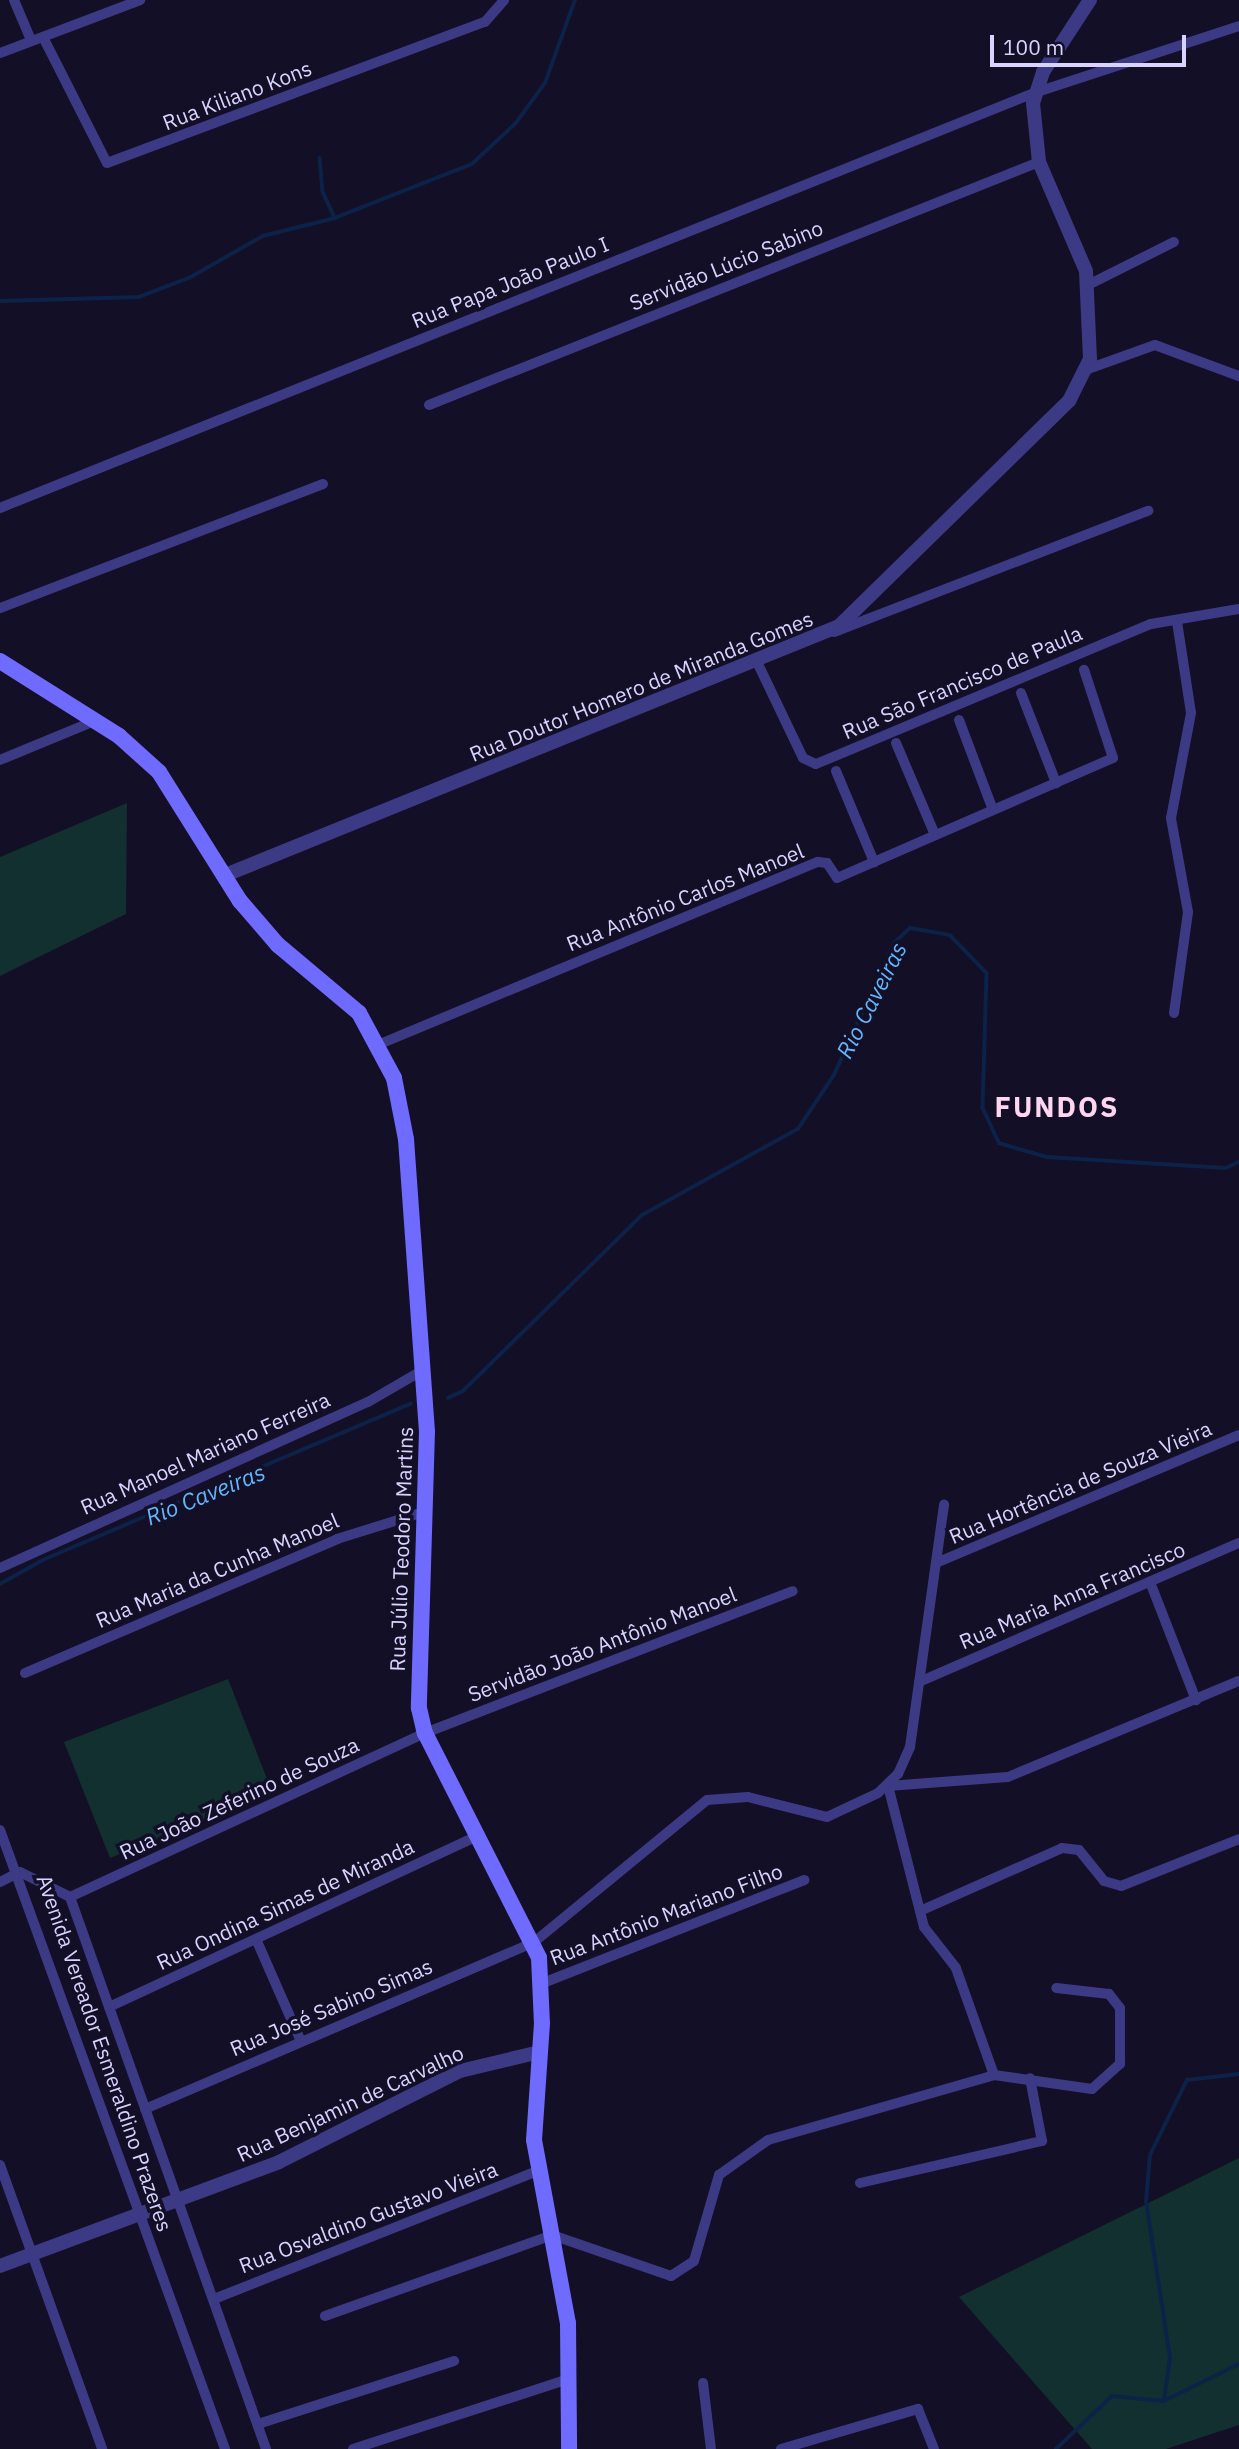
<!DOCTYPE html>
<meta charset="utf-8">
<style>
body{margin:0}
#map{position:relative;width:1239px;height:2449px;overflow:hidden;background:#130f26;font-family:"IBM Plex Sans",sans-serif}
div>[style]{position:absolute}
.green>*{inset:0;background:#12302f}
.stream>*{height:3.5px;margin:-1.75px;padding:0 1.75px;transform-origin:1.75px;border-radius:1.75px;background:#0c2248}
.minor>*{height:10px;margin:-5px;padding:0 5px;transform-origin:5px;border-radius:5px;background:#3d3a85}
.tertiary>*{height:14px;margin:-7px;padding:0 7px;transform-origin:7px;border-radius:7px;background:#3d3a85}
.secondary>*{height:16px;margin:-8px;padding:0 8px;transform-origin:8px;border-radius:8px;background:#6f6bff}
span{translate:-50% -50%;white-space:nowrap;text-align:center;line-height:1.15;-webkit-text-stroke:7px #130f26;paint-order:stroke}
.street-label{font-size:21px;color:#d9d4ff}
.water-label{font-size:23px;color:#62b6ff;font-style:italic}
.district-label{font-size:28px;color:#ffd6f0;font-weight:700;letter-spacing:2px}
.scale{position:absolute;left:990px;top:35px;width:196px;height:32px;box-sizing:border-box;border:4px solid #d9d4ff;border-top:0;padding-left:9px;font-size:21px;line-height:24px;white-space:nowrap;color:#d9d4ff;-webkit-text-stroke:5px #130f26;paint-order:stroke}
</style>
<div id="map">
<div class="green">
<i style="clip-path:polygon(127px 803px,126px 914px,0 976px,0 857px)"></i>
<i style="clip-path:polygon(228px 1679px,273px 1794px,110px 1858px,64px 1742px)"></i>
<i style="clip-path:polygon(1239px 2158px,1239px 2425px,1166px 2449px,1092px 2449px,959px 2297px)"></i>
</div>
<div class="stream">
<i style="left:320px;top:158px;width:34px;rotate:85deg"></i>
<i style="left:323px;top:192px;width:29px;rotate:65deg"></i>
<i style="left:0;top:301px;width:139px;rotate:-1.6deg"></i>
<i style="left:139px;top:297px;width:53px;rotate:-20.8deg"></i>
<i style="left:189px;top:278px;width:85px;rotate:-29.6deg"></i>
<i style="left:263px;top:236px;width:74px;rotate:-14deg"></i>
<i style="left:335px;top:218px;width:147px;rotate:-21.5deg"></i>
<i style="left:472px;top:164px;width:60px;rotate:-43deg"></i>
<i style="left:516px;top:123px;width:49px;rotate:-54.1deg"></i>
<i style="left:545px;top:83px;width:88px;rotate:-70.1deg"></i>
<i style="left:448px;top:1398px;width:17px;rotate:-25deg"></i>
<i style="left:463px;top:1391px;width:251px;rotate:-44.5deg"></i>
<i style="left:642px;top:1215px;width:178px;rotate:-28.9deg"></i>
<i style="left:798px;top:1129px;width:65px;rotate:-56.3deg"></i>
<i style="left:834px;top:1075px;width:145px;rotate:-65.6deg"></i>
<i style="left:894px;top:943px;width:22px;rotate:-43deg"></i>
<i style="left:910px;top:928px;width:41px;rotate:9.9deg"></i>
<i style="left:950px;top:935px;width:53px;rotate:45.8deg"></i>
<i style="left:987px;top:973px;width:135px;rotate:91.7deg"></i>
<i style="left:983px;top:1108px;width:38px;rotate:65deg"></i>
<i style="left:999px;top:1143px;width:50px;rotate:16.3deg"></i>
<i style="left:1047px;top:1157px;width:179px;rotate:3.5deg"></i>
<i style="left:1226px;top:1168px;width:14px;rotate:-25deg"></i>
<i style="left:0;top:1584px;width:51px;rotate:-29.1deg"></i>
<i style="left:45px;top:1559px;width:397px;rotate:-23deg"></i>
<i style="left:1164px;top:2401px;width:43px;rotate:-82.1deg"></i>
<i style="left:1170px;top:2358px;width:158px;rotate:-98.7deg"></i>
<i style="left:1146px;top:2202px;width:47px;rotate:-85.1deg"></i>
<i style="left:1150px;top:2155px;width:84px;rotate:-63.7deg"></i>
<i style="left:1187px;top:2080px;width:52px;rotate:-6.6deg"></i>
<i style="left:1056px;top:2449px;width:77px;rotate:-43.4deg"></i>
<i style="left:1112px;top:2396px;width:52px;rotate:5.5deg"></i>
<i style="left:1164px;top:2401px;width:84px;rotate:-26.3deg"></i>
</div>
<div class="minor">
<i style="left:14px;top:0;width:43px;rotate:67deg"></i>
<i style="left:43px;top:37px;width:141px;rotate:63.1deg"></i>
<i style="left:107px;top:163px;width:403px;rotate:-20.5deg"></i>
<i style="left:485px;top:22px;width:29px;rotate:-49deg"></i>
<i style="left:0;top:53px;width:150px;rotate:-20.7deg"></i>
<i style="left:1088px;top:285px;width:96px;rotate:-26.6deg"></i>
<i style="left:1088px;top:369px;width:71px;rotate:-19.7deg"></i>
<i style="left:1155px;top:345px;width:90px;rotate:20.3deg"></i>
<i style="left:429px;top:405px;width:657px;rotate:-21.72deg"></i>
<i style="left:0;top:508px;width:1114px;rotate:-21.87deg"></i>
<i style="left:1034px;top:93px;width:216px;rotate:-18.1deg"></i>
<i style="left:0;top:608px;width:346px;rotate:-21deg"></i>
<i style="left:834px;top:632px;width:337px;rotate:-21.1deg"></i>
<i style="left:758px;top:664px;width:104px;rotate:64.4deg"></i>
<i style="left:803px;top:758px;width:14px;rotate:25deg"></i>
<i style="left:816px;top:764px;width:363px;rotate:-22.7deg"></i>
<i style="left:1151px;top:624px;width:89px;rotate:-9.7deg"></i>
<i style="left:1021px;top:693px;width:97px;rotate:68.7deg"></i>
<i style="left:959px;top:720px;width:96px;rotate:69.3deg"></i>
<i style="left:896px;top:743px;width:100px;rotate:67deg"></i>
<i style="left:0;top:760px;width:105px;rotate:-22.4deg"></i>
<i style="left:836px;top:771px;width:99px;rotate:67.3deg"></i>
<i style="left:1174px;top:1013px;width:102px;rotate:-82.1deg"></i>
<i style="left:1188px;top:912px;width:96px;rotate:-100.3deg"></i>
<i style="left:1171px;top:818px;width:107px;rotate:-79.2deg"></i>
<i style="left:1191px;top:713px;width:92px;rotate:-98.7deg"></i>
<i style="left:380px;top:1044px;width:474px;rotate:-22.6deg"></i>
<i style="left:818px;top:862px;width:9px;rotate:6deg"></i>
<i style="left:827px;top:863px;width:18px;rotate:56deg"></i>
<i style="left:837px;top:878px;width:301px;rotate:-23.5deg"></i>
<i style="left:1113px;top:758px;width:93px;rotate:-108.2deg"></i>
<i style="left:936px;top:1563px;width:329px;rotate:-22.9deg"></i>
<i style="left:0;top:1568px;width:404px;rotate:-24.3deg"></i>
<i style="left:368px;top:1402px;width:64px;rotate:-30.2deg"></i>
<i style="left:1150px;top:1582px;width:127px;rotate:68.7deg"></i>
<i style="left:25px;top:1673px;width:340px;rotate:-23.2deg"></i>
<i style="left:337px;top:1539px;width:94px;rotate:-17.3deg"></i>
<i style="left:919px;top:1682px;width:349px;rotate:-23.5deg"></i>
<i style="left:0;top:1830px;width:659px;rotate:70.02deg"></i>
<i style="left:20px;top:1872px;width:56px;rotate:26.6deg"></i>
<i style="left:70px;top:1897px;width:586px;rotate:70.45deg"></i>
<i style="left:0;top:1882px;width:22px;rotate:-27deg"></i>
<i style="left:70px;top:1897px;width:391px;rotate:-24.8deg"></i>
<i style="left:425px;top:1733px;width:394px;rotate:-21.1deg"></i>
<i style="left:920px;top:1911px;width:155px;rotate:-23.9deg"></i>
<i style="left:1062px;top:1848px;width:17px;rotate:7deg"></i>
<i style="left:1079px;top:1850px;width:40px;rotate:51deg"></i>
<i style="left:1104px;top:1881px;width:18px;rotate:16deg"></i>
<i style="left:1121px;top:1886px;width:127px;rotate:-21.7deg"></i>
<i style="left:256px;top:1939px;width:109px;rotate:66.3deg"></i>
<i style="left:543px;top:1983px;width:281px;rotate:-21.5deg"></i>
<i style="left:109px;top:2007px;width:407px;rotate:-24.9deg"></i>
<i style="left:994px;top:2075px;width:114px;rotate:-109.6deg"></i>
<i style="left:956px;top:1968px;width:52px;rotate:-128deg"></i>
<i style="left:924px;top:1927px;width:146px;rotate:-104.3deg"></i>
<i style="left:888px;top:1786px;width:120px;rotate:-4.3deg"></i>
<i style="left:1008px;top:1777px;width:250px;rotate:-22.6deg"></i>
<i style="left:145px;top:2109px;width:422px;rotate:-23.2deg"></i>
<i style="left:533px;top:1943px;width:225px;rotate:-39.4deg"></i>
<i style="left:707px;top:1800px;width:41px;rotate:-4.2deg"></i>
<i style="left:748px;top:1797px;width:81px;rotate:14.2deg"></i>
<i style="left:827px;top:1817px;width:56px;rotate:-25.2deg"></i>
<i style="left:878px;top:1793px;width:28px;rotate:-44deg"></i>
<i style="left:898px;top:1774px;width:30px;rotate:-66deg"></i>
<i style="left:910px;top:1747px;width:245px;rotate:-82deg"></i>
<i style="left:0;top:2165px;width:302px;rotate:70.2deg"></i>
<i style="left:860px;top:2183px;width:187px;rotate:-13deg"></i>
<i style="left:1042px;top:2141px;width:64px;rotate:-100.8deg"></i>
<i style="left:214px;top:2299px;width:347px;rotate:-21.6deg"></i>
<i style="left:325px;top:2316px;width:241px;rotate:-19.6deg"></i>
<i style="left:552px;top:2235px;width:126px;rotate:19deg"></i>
<i style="left:671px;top:2276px;width:27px;rotate:-33deg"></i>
<i style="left:694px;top:2261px;width:90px;rotate:-73.8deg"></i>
<i style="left:719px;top:2175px;width:60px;rotate:-35.5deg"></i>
<i style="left:768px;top:2140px;width:235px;rotate:-16deg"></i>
<i style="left:994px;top:2075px;width:99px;rotate:8.1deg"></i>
<i style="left:1092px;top:2089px;width:38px;rotate:-42deg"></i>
<i style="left:1120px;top:2064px;width:56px;rotate:-90deg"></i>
<i style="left:1120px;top:2008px;width:18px;rotate:-128deg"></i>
<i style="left:1109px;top:1994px;width:53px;rotate:-173.5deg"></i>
<i style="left:703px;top:2383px;width:66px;rotate:83.1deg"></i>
<i style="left:258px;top:2424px;width:206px;rotate:-17.8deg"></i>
<i style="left:353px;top:2449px;width:229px;rotate:-18deg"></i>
<i style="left:781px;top:2449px;width:143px;rotate:-16.3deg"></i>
<i style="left:918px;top:2409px;width:43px;rotate:68.2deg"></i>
</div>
<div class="tertiary">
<i style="left:223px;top:876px;width:665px;rotate:-22.09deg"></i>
<i style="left:839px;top:626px;width:322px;rotate:-44.4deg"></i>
<i style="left:1069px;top:401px;width:47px;rotate:-63.4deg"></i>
<i style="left:1090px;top:359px;width:88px;rotate:-92.6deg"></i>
<i style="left:1086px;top:271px;width:119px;rotate:-113.3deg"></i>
<i style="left:1039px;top:162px;width:59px;rotate:-95.8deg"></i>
<i style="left:1033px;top:103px;width:33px;rotate:-72deg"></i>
<i style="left:1043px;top:72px;width:86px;rotate:-56.9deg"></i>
<i style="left:0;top:2266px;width:298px;rotate:-20.4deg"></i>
<i style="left:279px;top:2162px;width:203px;rotate:-26.7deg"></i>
<i style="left:460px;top:2071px;width:82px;rotate:-13.4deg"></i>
</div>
<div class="secondary">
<i style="left:0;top:661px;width:141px;rotate:32.2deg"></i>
<i style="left:119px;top:736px;width:54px;rotate:42deg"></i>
<i style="left:159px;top:772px;width:152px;rotate:57.9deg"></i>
<i style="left:240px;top:901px;width:58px;rotate:49.2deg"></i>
<i style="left:278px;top:945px;width:106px;rotate:40deg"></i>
<i style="left:359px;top:1013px;width:74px;rotate:61.7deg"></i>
<i style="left:394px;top:1078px;width:62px;rotate:78.9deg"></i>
<i style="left:406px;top:1139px;width:293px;rotate:85.9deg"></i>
<i style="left:427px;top:1431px;width:277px;rotate:91.7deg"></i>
<i style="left:419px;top:1708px;width:26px;rotate:77deg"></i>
<i style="left:425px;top:1733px;width:252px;rotate:63.1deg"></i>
<i style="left:539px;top:1958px;width:65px;rotate:87.4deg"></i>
<i style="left:542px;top:2023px;width:117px;rotate:93.9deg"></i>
<i style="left:534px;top:2140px;width:186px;rotate:79.5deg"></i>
<i style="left:568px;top:2323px;width:126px;rotate:89.5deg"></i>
</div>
<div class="street-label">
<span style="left:237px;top:95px;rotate:-21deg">Rua Kiliano Kons</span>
<span style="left:726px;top:265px;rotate:-22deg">Servidão Lúcio Sabino</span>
<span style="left:510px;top:282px;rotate:-22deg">Rua Papa João Paulo I</span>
<span style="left:962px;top:682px;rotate:-23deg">Rua São Francisco de Paula</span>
<span style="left:641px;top:686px;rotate:-22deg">Rua Doutor Homero de Miranda Gomes</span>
<span style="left:685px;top:897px;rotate:-22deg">Rua Antônio Carlos Manoel</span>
<span style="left:205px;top:1453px;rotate:-24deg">Rua Manoel Mariano Ferreira</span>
<span style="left:1080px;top:1482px;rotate:-23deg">Rua Hortência de Souza Vieira</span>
<span style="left:401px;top:1549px;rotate:-88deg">Rua Júlio Teodoro Martins</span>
<span style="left:217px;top:1570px;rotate:-23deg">Rua Maria da Cunha Manoel</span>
<span style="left:1072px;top:1595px;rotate:-23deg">Rua Maria Anna Francisco</span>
<span style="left:602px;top:1644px;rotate:-21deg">Servidão João Antônio Manoel</span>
<span style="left:239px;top:1798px;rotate:-25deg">Rua João Zeferino de Souza</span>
<span style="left:285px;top:1904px;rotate:-25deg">Rua Ondina Simas de Miranda</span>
<span style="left:666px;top:1914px;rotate:-21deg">Rua Antônio Mariano Filho</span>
<span style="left:331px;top:2007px;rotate:-23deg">Rua José Sabino Simas</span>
<span style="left:105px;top:2053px;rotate:71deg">Avenida Vereador Esmeraldino Prazeres</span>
<span style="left:350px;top:2103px;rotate:-25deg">Rua Benjamin de Carvalho</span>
<span style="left:368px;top:2217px;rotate:-21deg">Rua Osvaldino Gustavo Vieira</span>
</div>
<div class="water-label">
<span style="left:871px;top:1000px;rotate:-63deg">Rio Caveiras</span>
<span style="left:205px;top:1494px;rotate:-22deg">Rio Caveiras</span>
</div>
<div class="district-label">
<span style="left:1057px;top:1107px">FUNDOS</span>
</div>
<div class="scale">100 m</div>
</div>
